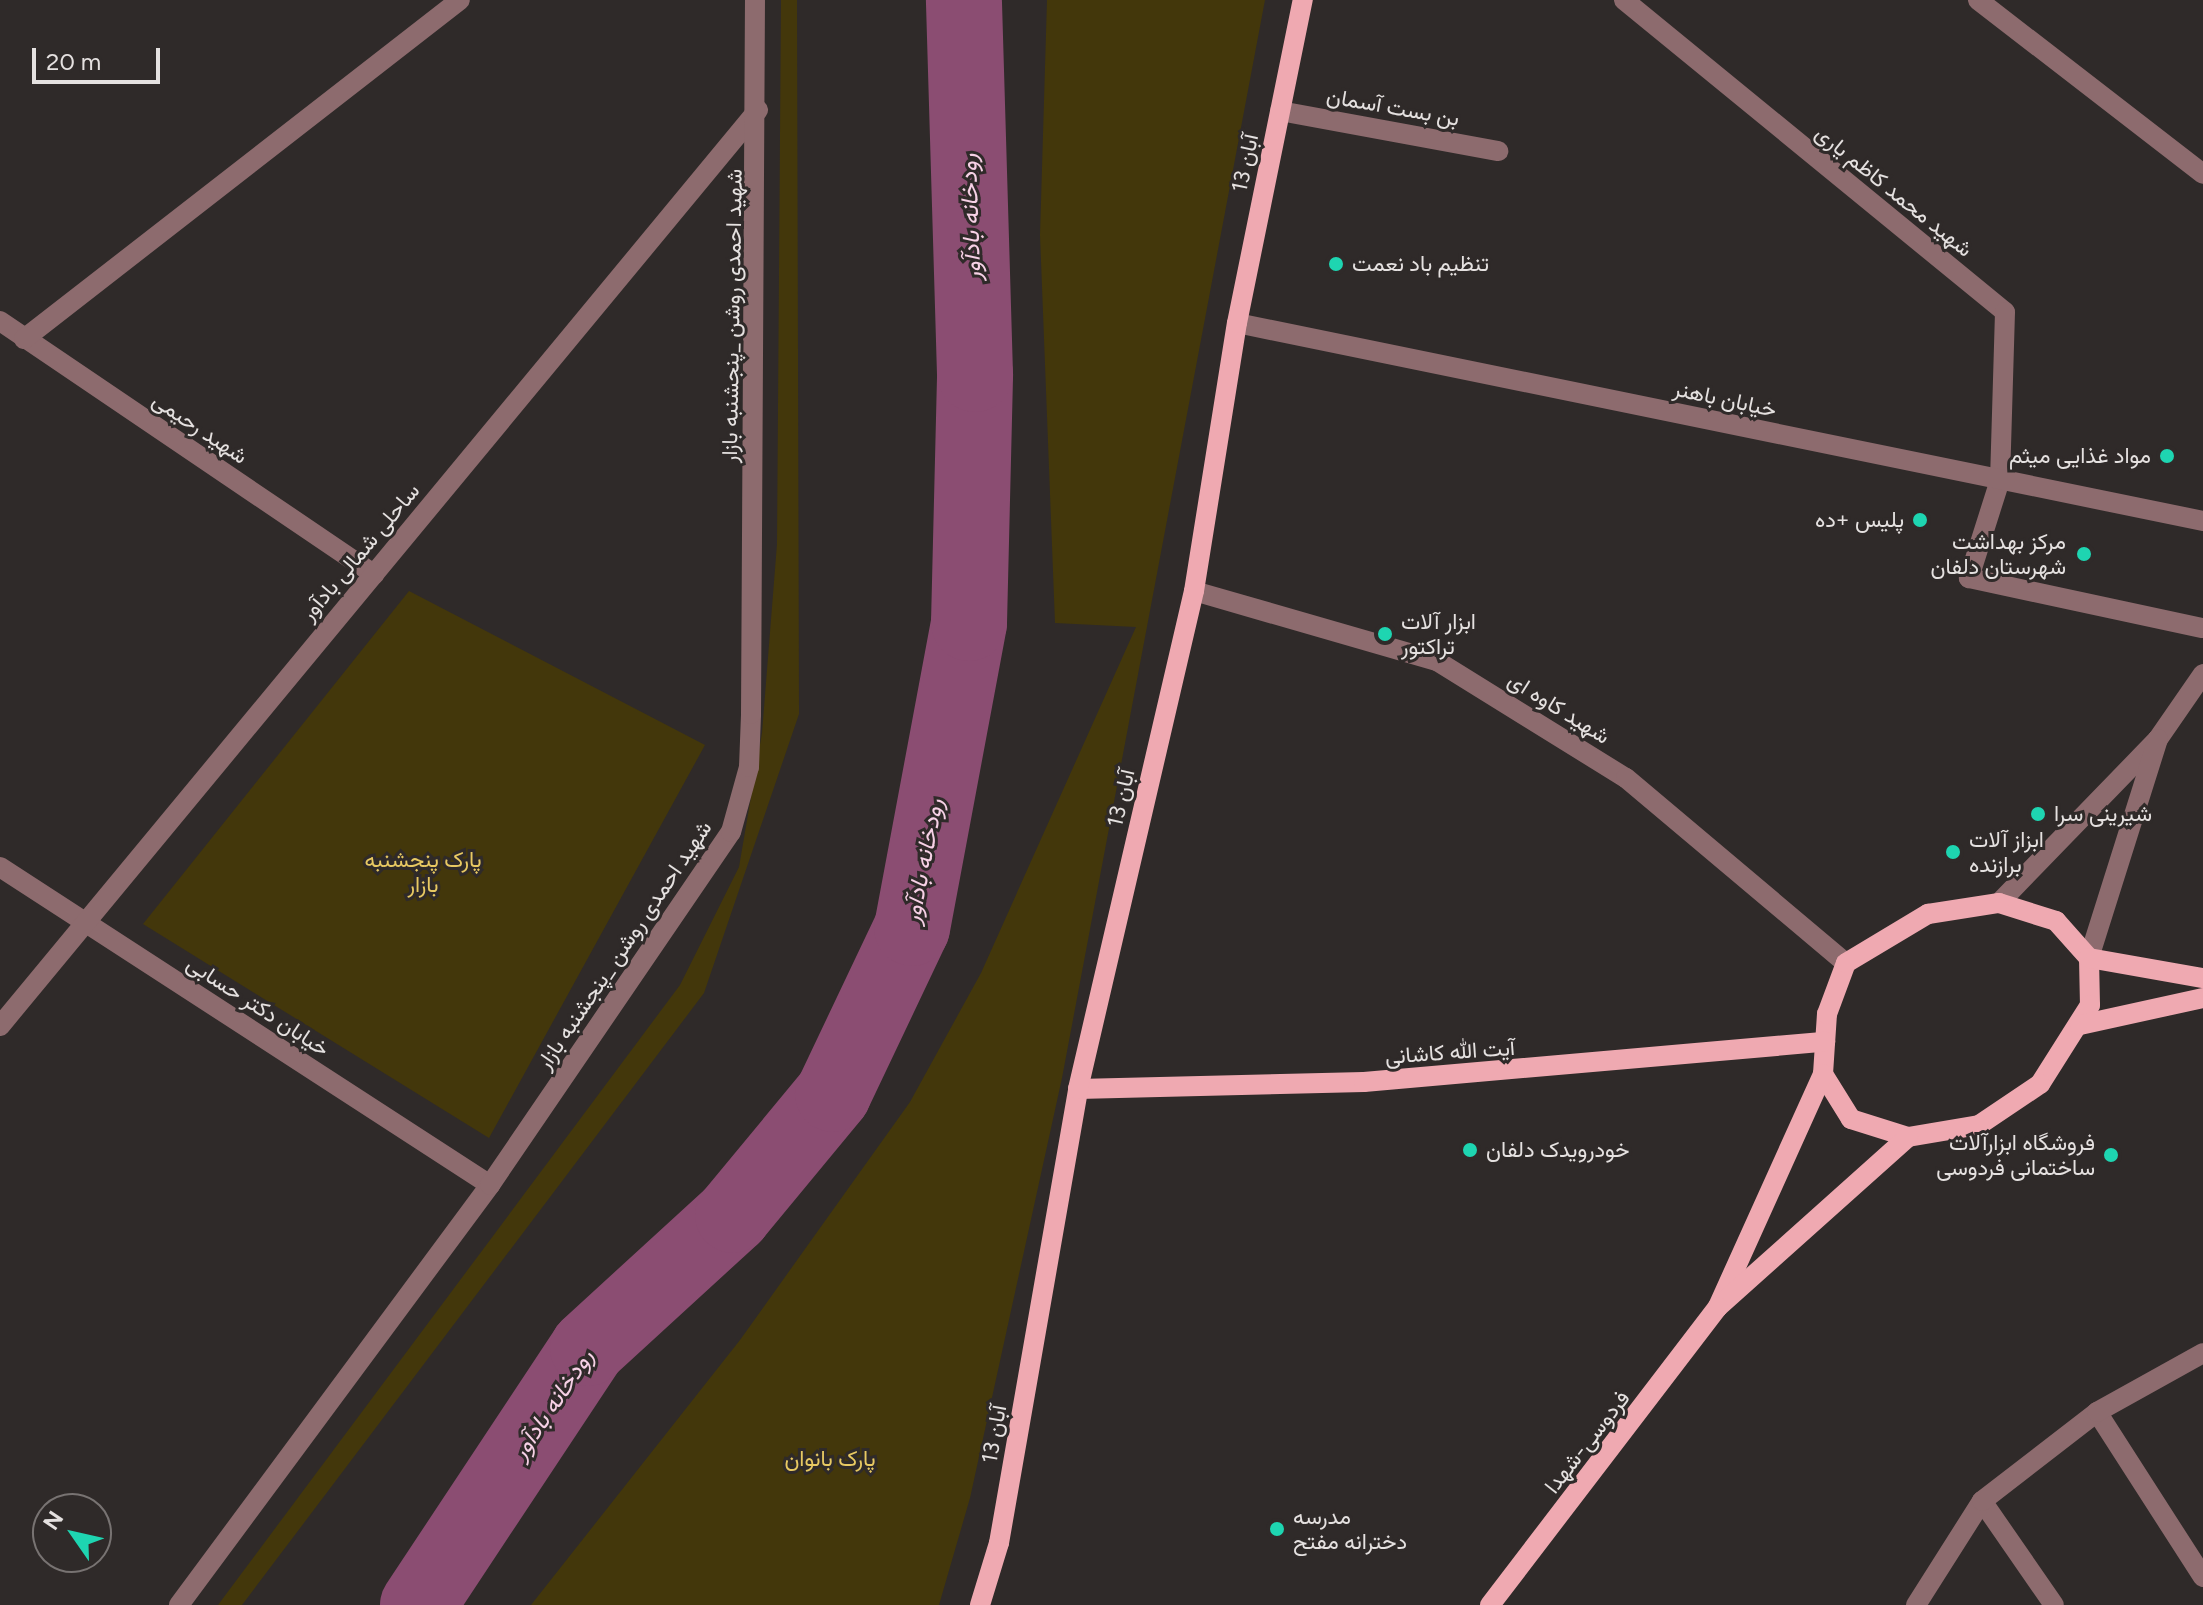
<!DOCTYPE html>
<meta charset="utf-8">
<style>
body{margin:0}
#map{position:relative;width:2203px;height:1605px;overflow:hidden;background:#2f2a29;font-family:Figtree,Vazirmatn,sans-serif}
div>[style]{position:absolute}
.green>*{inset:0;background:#43370b}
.river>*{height:76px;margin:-38px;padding:0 38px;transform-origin:38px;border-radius:38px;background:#8b4d72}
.minor>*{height:20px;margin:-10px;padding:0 10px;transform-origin:10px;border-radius:10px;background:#8d6b6e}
.major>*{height:20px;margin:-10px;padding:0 10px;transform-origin:10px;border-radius:10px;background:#efa9b1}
.dots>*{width:22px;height:22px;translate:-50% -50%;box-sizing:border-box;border:4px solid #2f2a29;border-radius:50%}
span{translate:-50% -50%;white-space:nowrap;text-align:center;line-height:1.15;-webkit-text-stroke:6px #2f2a29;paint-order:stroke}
.street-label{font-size:22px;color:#e5e1e0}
.poi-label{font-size:22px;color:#e5e1e0}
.left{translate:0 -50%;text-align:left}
.right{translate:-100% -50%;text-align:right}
.park-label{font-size:22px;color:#e8c962}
.water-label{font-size:24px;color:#f7d1e6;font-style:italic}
.north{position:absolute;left:32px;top:1493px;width:80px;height:80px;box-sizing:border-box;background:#2f2a29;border:2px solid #787372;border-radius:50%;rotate:304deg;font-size:22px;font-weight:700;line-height:32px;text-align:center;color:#e5e1e0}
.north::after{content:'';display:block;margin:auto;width:28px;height:36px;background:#1ed5b1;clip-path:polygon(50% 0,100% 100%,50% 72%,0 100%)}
.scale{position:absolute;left:32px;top:48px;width:128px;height:36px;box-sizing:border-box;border:4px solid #e5e1e0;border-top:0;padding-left:10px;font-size:24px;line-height:28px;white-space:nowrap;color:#e5e1e0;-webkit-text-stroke:6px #2f2a29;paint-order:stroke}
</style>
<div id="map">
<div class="green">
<i style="clip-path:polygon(781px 0,797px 0,799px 714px,704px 993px,242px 1605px,218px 1605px,680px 985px,739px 867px,762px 733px,777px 544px)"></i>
<i style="clip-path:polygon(1047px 0,1265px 0,1062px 1078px,970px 1498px,939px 1605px,531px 1605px,740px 1340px,910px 1102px,981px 973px,1136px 627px,1055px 623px,1040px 235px)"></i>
<i style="clip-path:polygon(409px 591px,705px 745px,489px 1138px,143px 924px)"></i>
</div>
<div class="river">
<i style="left:418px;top:1605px;width:308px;rotate:-56.5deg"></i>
<i style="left:588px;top:1348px;width:197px;rotate:-42.5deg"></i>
<i style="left:733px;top:1215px;width:157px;rotate:-50.4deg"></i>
<i style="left:833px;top:1094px;width:184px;rotate:-64.6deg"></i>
<i style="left:912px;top:928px;width:310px;rotate:-79.4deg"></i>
<i style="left:969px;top:623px;width:249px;rotate:-88.6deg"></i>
<i style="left:975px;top:374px;width:374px;rotate:-91.7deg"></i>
</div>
<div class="minor">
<i style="left:1624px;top:0;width:492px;rotate:39.3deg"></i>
<i style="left:2005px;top:312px;width:168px;rotate:91.7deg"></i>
<i style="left:2000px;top:480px;width:103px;rotate:107.6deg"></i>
<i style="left:1969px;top:578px;width:239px;rotate:12.1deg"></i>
<i style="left:1978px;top:0;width:284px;rotate:37.7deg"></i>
<i style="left:1280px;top:111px;width:222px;rotate:10.4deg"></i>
<i style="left:0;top:321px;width:452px;rotate:34.1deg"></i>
<i style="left:1237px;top:323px;width:986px;rotate:11.58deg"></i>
<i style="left:24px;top:339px;width:552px;rotate:-37.87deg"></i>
<i style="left:1194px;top:591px;width:253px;rotate:16.1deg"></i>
<i style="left:1437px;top:661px;width:222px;rotate:31.8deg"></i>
<i style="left:1626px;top:778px;width:287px;rotate:40.1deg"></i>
<i style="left:2158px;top:739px;width:79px;rotate:-55.3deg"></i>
<i style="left:0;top:867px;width:584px;rotate:32.98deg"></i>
<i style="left:1999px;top:903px;width:228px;rotate:-45.9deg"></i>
<i style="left:2158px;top:739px;width:230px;rotate:107.5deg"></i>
<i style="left:0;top:1026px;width:1189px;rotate:-50.39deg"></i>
<i style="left:2097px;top:1412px;width:196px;rotate:57.3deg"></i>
<i style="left:1982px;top:1501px;width:126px;rotate:55.3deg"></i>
<i style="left:179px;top:1605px;width:523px;rotate:-53.48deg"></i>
<i style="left:490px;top:1185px;width:427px;rotate:-55.7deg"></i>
<i style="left:731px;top:832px;width:67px;rotate:-74.5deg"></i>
<i style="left:749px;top:767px;width:53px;rotate:-87.8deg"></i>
<i style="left:751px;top:714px;width:714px;rotate:-89.68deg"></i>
<i style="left:1916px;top:1605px;width:123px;rotate:-57.6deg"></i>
<i style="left:1982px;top:1501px;width:145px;rotate:-37.7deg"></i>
<i style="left:2097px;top:1412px;width:121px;rotate:-29.1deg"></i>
</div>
<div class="major">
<i style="left:1999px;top:903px;width:60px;rotate:17.5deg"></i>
<i style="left:2056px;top:921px;width:50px;rotate:48.3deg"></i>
<i style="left:2089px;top:958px;width:47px;rotate:88.8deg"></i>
<i style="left:2090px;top:1005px;width:93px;rotate:122.3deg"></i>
<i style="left:2040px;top:1084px;width:73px;rotate:146.1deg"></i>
<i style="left:1979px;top:1125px;width:72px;rotate:170.4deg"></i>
<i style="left:1908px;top:1137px;width:60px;rotate:-162.5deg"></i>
<i style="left:1851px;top:1119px;width:53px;rotate:-121.9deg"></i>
<i style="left:1823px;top:1074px;width:60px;rotate:-86.2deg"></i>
<i style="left:1827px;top:1014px;width:54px;rotate:-69.6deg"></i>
<i style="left:1846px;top:963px;width:96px;rotate:-30.9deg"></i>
<i style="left:1928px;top:914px;width:72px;rotate:-8.8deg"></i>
<i style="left:2089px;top:958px;width:116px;rotate:10deg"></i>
<i style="left:2080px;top:1025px;width:126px;rotate:-12.4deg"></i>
<i style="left:1823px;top:1074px;width:256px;rotate:114.3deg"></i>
<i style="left:1718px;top:1307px;width:255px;rotate:-41.8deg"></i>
<i style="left:1078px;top:1089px;width:286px;rotate:-1.4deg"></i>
<i style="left:1364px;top:1082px;width:463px;rotate:-5deg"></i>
<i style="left:980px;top:1605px;width:65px;rotate:-73deg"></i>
<i style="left:999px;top:1543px;width:461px;rotate:-80.1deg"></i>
<i style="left:1078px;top:1089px;width:511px;rotate:-76.89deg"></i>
<i style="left:1194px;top:591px;width:271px;rotate:-80.9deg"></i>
<i style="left:1237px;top:323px;width:330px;rotate:-78.5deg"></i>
<i style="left:1490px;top:1605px;width:375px;rotate:-52.6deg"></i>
</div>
<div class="dots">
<i style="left:1336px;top:264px;background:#1ed5b1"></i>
<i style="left:2167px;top:456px;background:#1ed5b1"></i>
<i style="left:1920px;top:520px;background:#1ed5b1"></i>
<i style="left:2084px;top:554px;background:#1ed5b1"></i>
<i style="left:1385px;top:634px;background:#1ed5b1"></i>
<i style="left:2038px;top:814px;background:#1ed5b1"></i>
<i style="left:1953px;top:852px;background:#1ed5b1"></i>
<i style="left:1470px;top:1150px;background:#1ed5b1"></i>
<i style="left:2111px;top:1155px;background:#1ed5b1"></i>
<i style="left:1277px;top:1529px;background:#1ed5b1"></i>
</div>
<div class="street-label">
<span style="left:1393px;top:107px;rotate:10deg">بن بست آسمان</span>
<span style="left:1245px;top:163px;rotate:-78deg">13 آبان</span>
<span style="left:1894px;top:191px;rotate:39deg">شهید محمد کاظم یاری</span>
<span style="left:732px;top:316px;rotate:-89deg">شهید احمدی روشن _پنجشنبه بازار</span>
<span style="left:1725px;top:399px;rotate:12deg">خیابان باهنر</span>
<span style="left:200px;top:428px;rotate:34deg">شهید رحیمی</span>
<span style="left:360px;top:552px;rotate:-50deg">ساحلی شمالی بادآور</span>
<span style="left:1559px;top:708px;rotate:32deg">شهید کاوه ای</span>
<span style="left:1121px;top:798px;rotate:-77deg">13 آبان</span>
<span style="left:624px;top:945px;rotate:-56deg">شهید احمدی روشن _پنجشنبه بازار</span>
<span style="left:258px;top:1006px;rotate:33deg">خیابان دکتر حسابی</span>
<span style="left:1450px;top:1052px;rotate:-4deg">آیت الله کاشانی</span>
<span style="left:994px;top:1434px;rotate:-80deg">13 آبان</span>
<span style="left:1587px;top:1442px;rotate:-52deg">فردوسی-شهدا</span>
</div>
<div class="poi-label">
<span class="left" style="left:1352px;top:264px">تنظیم باد نعمت</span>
<span class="right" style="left:2151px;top:456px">مواد غذایی میثم</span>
<span class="right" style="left:1904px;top:520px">پلیس +ده</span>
<span class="right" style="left:2066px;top:554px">مرکز بهداشت<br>شهرستان دلفان</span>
<span class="left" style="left:1401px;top:634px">ابزار آلات<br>تراکتور</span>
<span class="left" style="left:2054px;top:814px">شیرینی سرا</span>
<span class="left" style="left:1969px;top:852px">ابزاز آلات<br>برازنده</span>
<span class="right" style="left:2095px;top:1155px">فروشگاه ابزارآلات<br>ساختمانی فردوسی</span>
<span class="left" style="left:1486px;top:1150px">خودرویدک دلفان</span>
<span class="left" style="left:1293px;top:1529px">مدرسه<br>دخترانه مفتح</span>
</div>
<div class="park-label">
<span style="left:423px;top:872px">پارک پنجشنبه<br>بازار</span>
<span style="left:830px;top:1459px">پارک بانوان</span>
</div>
<div class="water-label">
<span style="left:970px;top:217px;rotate:-92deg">رودخانه بادآور</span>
<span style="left:923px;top:861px;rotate:-79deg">رودخانه بادآور</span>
<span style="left:552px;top:1404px;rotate:-56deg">رودخانه بادآور</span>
</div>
<div class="north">N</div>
<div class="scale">20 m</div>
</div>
